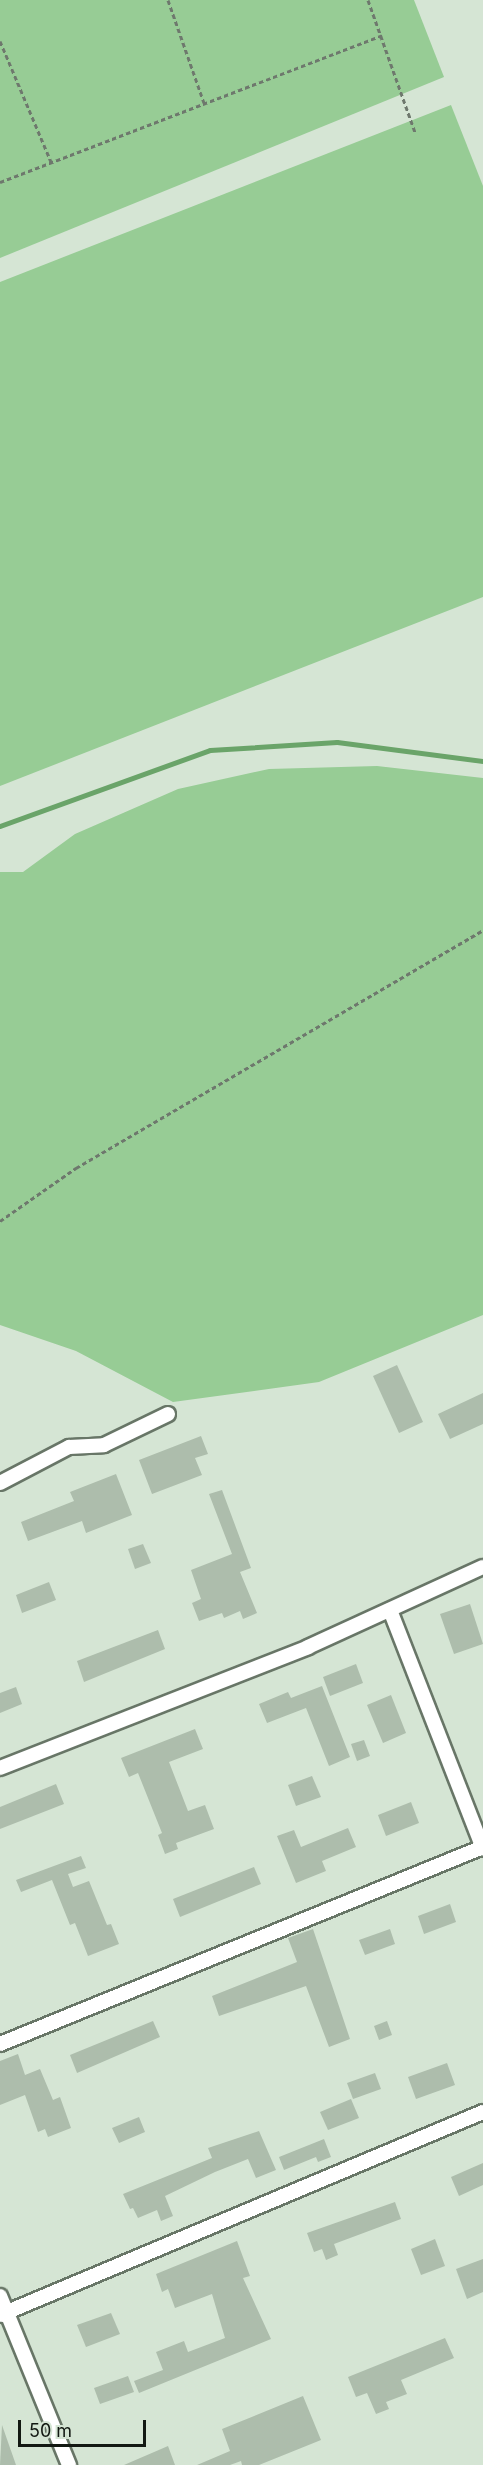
<!DOCTYPE html>
<style>
body{margin:0}
#map{position:relative;width:483px;height:2465px;overflow:hidden;background:#d5e5d4;font-family:Inter,sans-serif}
div>[style]{position:absolute}
.green>*{inset:0;background:#97cc95}
.stream>*{height:5px;margin:-2.5px;padding:0 2.5px;transform-origin:2.5px;border-radius:2.5px;background:#6aa469}
.building>*{inset:0;background:#adbdac}
.path>*{height:3px;margin-top:-1.5px;transform-origin:0;background:repeating-linear-gradient(90deg,#6e786d 0 4.5px,transparent 0 7.5px)}
.roads{filter:drop-shadow(2px 0 #687667) drop-shadow(-2px 0 #687667) drop-shadow(0 2px #687667) drop-shadow(0 -2px #687667)}
.minor>*{height:14px;margin:-7px;padding:0 7px;transform-origin:7px;border-radius:7px;background:#fff}
span{translate:-50% -50%;white-space:nowrap;text-align:center;line-height:1.15;-webkit-text-stroke:5px #d5e5d4;paint-order:stroke}
.scale{position:absolute;left:18px;top:2420px;width:128px;height:27px;box-sizing:border-box;border:3px solid #121812;border-top:0;padding-left:8px;font-size:18px;line-height:21px;white-space:nowrap;color:#121812;-webkit-text-stroke:4px #d5e5d4;paint-order:stroke}
</style>
<div id="map">
<div class="green">
<i style="clip-path:polygon(0 0,414px 0,444px 77px,0 258px)"></i>
<i style="clip-path:polygon(451px 105px,483px 186px,483px 597px,0 786px,0 282px)"></i>
<i style="clip-path:polygon(377px 766px,483px 778px,483px 1315px,319px 1382px,173px 1402px,76px 1351px,0 1325px,0 872px,23px 872px,75px 834px,178px 789px,269px 769px)"></i>
</div>
<div class="stream">
<i style="left:0;top:826px;width:223px;rotate:-19.9deg"></i>
<i style="left:210px;top:750px;width:127px;rotate:-3.6deg"></i>
<i style="left:337px;top:742px;width:147px;rotate:7.4deg"></i>
</div>
<div class="building">
<i style="clip-path:polygon(397px 1365px,423px 1422px,399px 1433px,373px 1376px)"></i>
<i style="clip-path:polygon(483px 1393px,483px 1424px,450px 1439px,438px 1414px)"></i>
<i style="clip-path:polygon(201px 1436px,208px 1454px,195px 1458px,202px 1475px,152px 1494px,139px 1460px)"></i>
<i style="clip-path:polygon(116px 1474px,132px 1515px,86px 1533px,82px 1521px,28px 1541px,21px 1522px,74px 1501px,70px 1492px)"></i>
<i style="clip-path:polygon(222px 1490px,251px 1568px,240px 1572px,257px 1613px,243px 1619px,240px 1611px,224px 1618px,222px 1613px,199px 1621px,192px 1603px,201px 1599px,191px 1570px,232px 1554px,209px 1494px)"></i>
<i style="clip-path:polygon(143px 1544px,151px 1563px,135px 1569px,128px 1549px)"></i>
<i style="clip-path:polygon(49px 1582px,56px 1600px,22px 1613px,16px 1595px)"></i>
<i style="clip-path:polygon(470px 1604px,483px 1644px,454px 1654px,440px 1614px)"></i>
<i style="clip-path:polygon(158px 1630px,165px 1649px,84px 1682px,77px 1661px)"></i>
<i style="clip-path:polygon(356px 1664px,363px 1683px,330px 1696px,323px 1677px)"></i>
<i style="clip-path:polygon(322px 1686px,350px 1757px,329px 1766px,306px 1708px,267px 1723px,259px 1704px,288px 1692px,291px 1698px)"></i>
<i style="clip-path:polygon(16px 1687px,22px 1704px,0 1713px,0 1693px)"></i>
<i style="clip-path:polygon(391px 1695px,406px 1733px,383px 1743px,367px 1705px)"></i>
<i style="clip-path:polygon(195px 1729px,203px 1749px,169px 1762px,188px 1811px,205px 1805px,214px 1829px,176px 1843px,178px 1849px,165px 1854px,158px 1835px,162px 1833px,138px 1773px,129px 1777px,121px 1758px)"></i>
<i style="clip-path:polygon(364px 1740px,370px 1756px,357px 1761px,351px 1744px)"></i>
<i style="clip-path:polygon(312px 1776px,321px 1797px,296px 1806px,288px 1785px)"></i>
<i style="clip-path:polygon(56px 1784px,64px 1804px,0 1829px,0 1807px)"></i>
<i style="clip-path:polygon(411px 1802px,419px 1823px,386px 1836px,378px 1815px)"></i>
<i style="clip-path:polygon(348px 1828px,356px 1847px,322px 1861px,326px 1871px,296px 1883px,277px 1836px,294px 1830px,301px 1847px)"></i>
<i style="clip-path:polygon(81px 1856px,86px 1868px,68px 1874px,73px 1887px,89px 1881px,107px 1925px,111px 1924px,119px 1944px,88px 1956px,75px 1923px,70px 1925px,52px 1880px,21px 1892px,16px 1880px)"></i>
<i style="clip-path:polygon(254px 1867px,261px 1884px,180px 1917px,173px 1899px)"></i>
<i style="clip-path:polygon(450px 1904px,456px 1922px,424px 1934px,418px 1916px)"></i>
<i style="clip-path:polygon(313px 1929px,350px 2039px,329px 2047px,306px 1986px,219px 2016px,212px 1996px,297px 1962px,288px 1938px)"></i>
<i style="clip-path:polygon(390px 1929px,395px 1944px,365px 1955px,359px 1940px)"></i>
<i style="clip-path:polygon(153px 2021px,160px 2037px,77px 2073px,70px 2055px)"></i>
<i style="clip-path:polygon(387px 2021px,392px 2035px,379px 2040px,374px 2026px)"></i>
<i style="clip-path:polygon(18px 2054px,25px 2075px,40px 2069px,53px 2100px,60px 2097px,71px 2128px,48px 2137px,45px 2129px,38px 2132px,25px 2095px,0 2105px,0 2061px)"></i>
<i style="clip-path:polygon(447px 2063px,455px 2085px,416px 2099px,408px 2077px)"></i>
<i style="clip-path:polygon(375px 2073px,381px 2089px,353px 2099px,347px 2083px)"></i>
<i style="clip-path:polygon(351px 2099px,359px 2118px,328px 2130px,320px 2112px)"></i>
<i style="clip-path:polygon(139px 2117px,145px 2132px,119px 2143px,112px 2128px)"></i>
<i style="clip-path:polygon(259px 2131px,276px 2170px,256px 2178px,248px 2159px,215px 2172px,165px 2196px,173px 2216px,161px 2221px,157px 2210px,138px 2218px,133px 2208px,130px 2209px,123px 2194px,212px 2158px,208px 2148px)"></i>
<i style="clip-path:polygon(324px 2139px,331px 2157px,318px 2162px,316px 2157px,284px 2170px,279px 2157px)"></i>
<i style="clip-path:polygon(483px 2163px,483px 2185px,459px 2196px,451px 2177px)"></i>
<i style="clip-path:polygon(395px 2202px,401px 2219px,334px 2244px,338px 2255px,326px 2260px,322px 2249px,314px 2252px,307px 2233px)"></i>
<i style="clip-path:polygon(435px 2239px,445px 2266px,421px 2275px,411px 2249px)"></i>
<i style="clip-path:polygon(237px 2241px,250px 2276px,243px 2278px,271px 2339px,139px 2393px,134px 2381px,163px 2370px,156px 2352px,184px 2341px,188px 2352px,225px 2338px,212px 2294px,175px 2308px,168px 2289px,162px 2292px,156px 2274px)"></i>
<i style="clip-path:polygon(483px 2259px,483px 2292px,467px 2299px,456px 2269px)"></i>
<i style="clip-path:polygon(111px 2313px,120px 2334px,86px 2347px,77px 2325px)"></i>
<i style="clip-path:polygon(445px 2338px,454px 2358px,401px 2380px,407px 2394px,386px 2402px,389px 2409px,376px 2414px,367px 2393px,356px 2397px,348px 2377px)"></i>
<i style="clip-path:polygon(128px 2376px,134px 2392px,100px 2404px,94px 2388px)"></i>
<i style="clip-path:polygon(303px 2396px,321px 2440px,259px 2465px,242px 2465px,241px 2461px,230px 2465px,197px 2465px,230px 2451px,222px 2429px)"></i>
<i style="clip-path:polygon(2px 2425px,16px 2465px,0 2465px)"></i>
<i style="clip-path:polygon(168px 2446px,175px 2465px,124px 2465px)"></i>
</div>
<div class="path">
<i style="left:168px;top:0;width:109px;rotate:70.7deg"></i>
<i style="left:368px;top:0;width:140px;rotate:70.4deg"></i>
<i style="left:0;top:41px;width:131px;rotate:67.1deg"></i>
<i style="left:0;top:182px;width:409px;rotate:-21deg"></i>
<i style="left:0;top:1221px;width:93px;rotate:-34.9deg"></i>
<i style="left:76px;top:1168px;width:471px;rotate:-30.3deg"></i>
</div>
<div class="roads">
<div class="minor">
<i style="left:0;top:1483px;width:78px;rotate:-27.6deg"></i>
<i style="left:69px;top:1447px;width:35px;rotate:-3deg"></i>
<i style="left:104px;top:1445px;width:71px;rotate:-25.8deg"></i>
<i style="left:390px;top:1610px;width:256px;rotate:68.7deg"></i>
<i style="left:0;top:1768px;width:331px;rotate:-21.4deg"></i>
<i style="left:308px;top:1647px;width:192px;rotate:-24.6deg"></i>
<i style="left:0;top:2044px;width:522px;rotate:-22.19deg"></i>
<i style="left:0;top:2296px;width:183px;rotate:67.8deg"></i>
<i style="left:0;top:2315px;width:524px;rotate:-22.8deg"></i>
</div>
</div>
<div class="scale">50 m</div>
</div>
